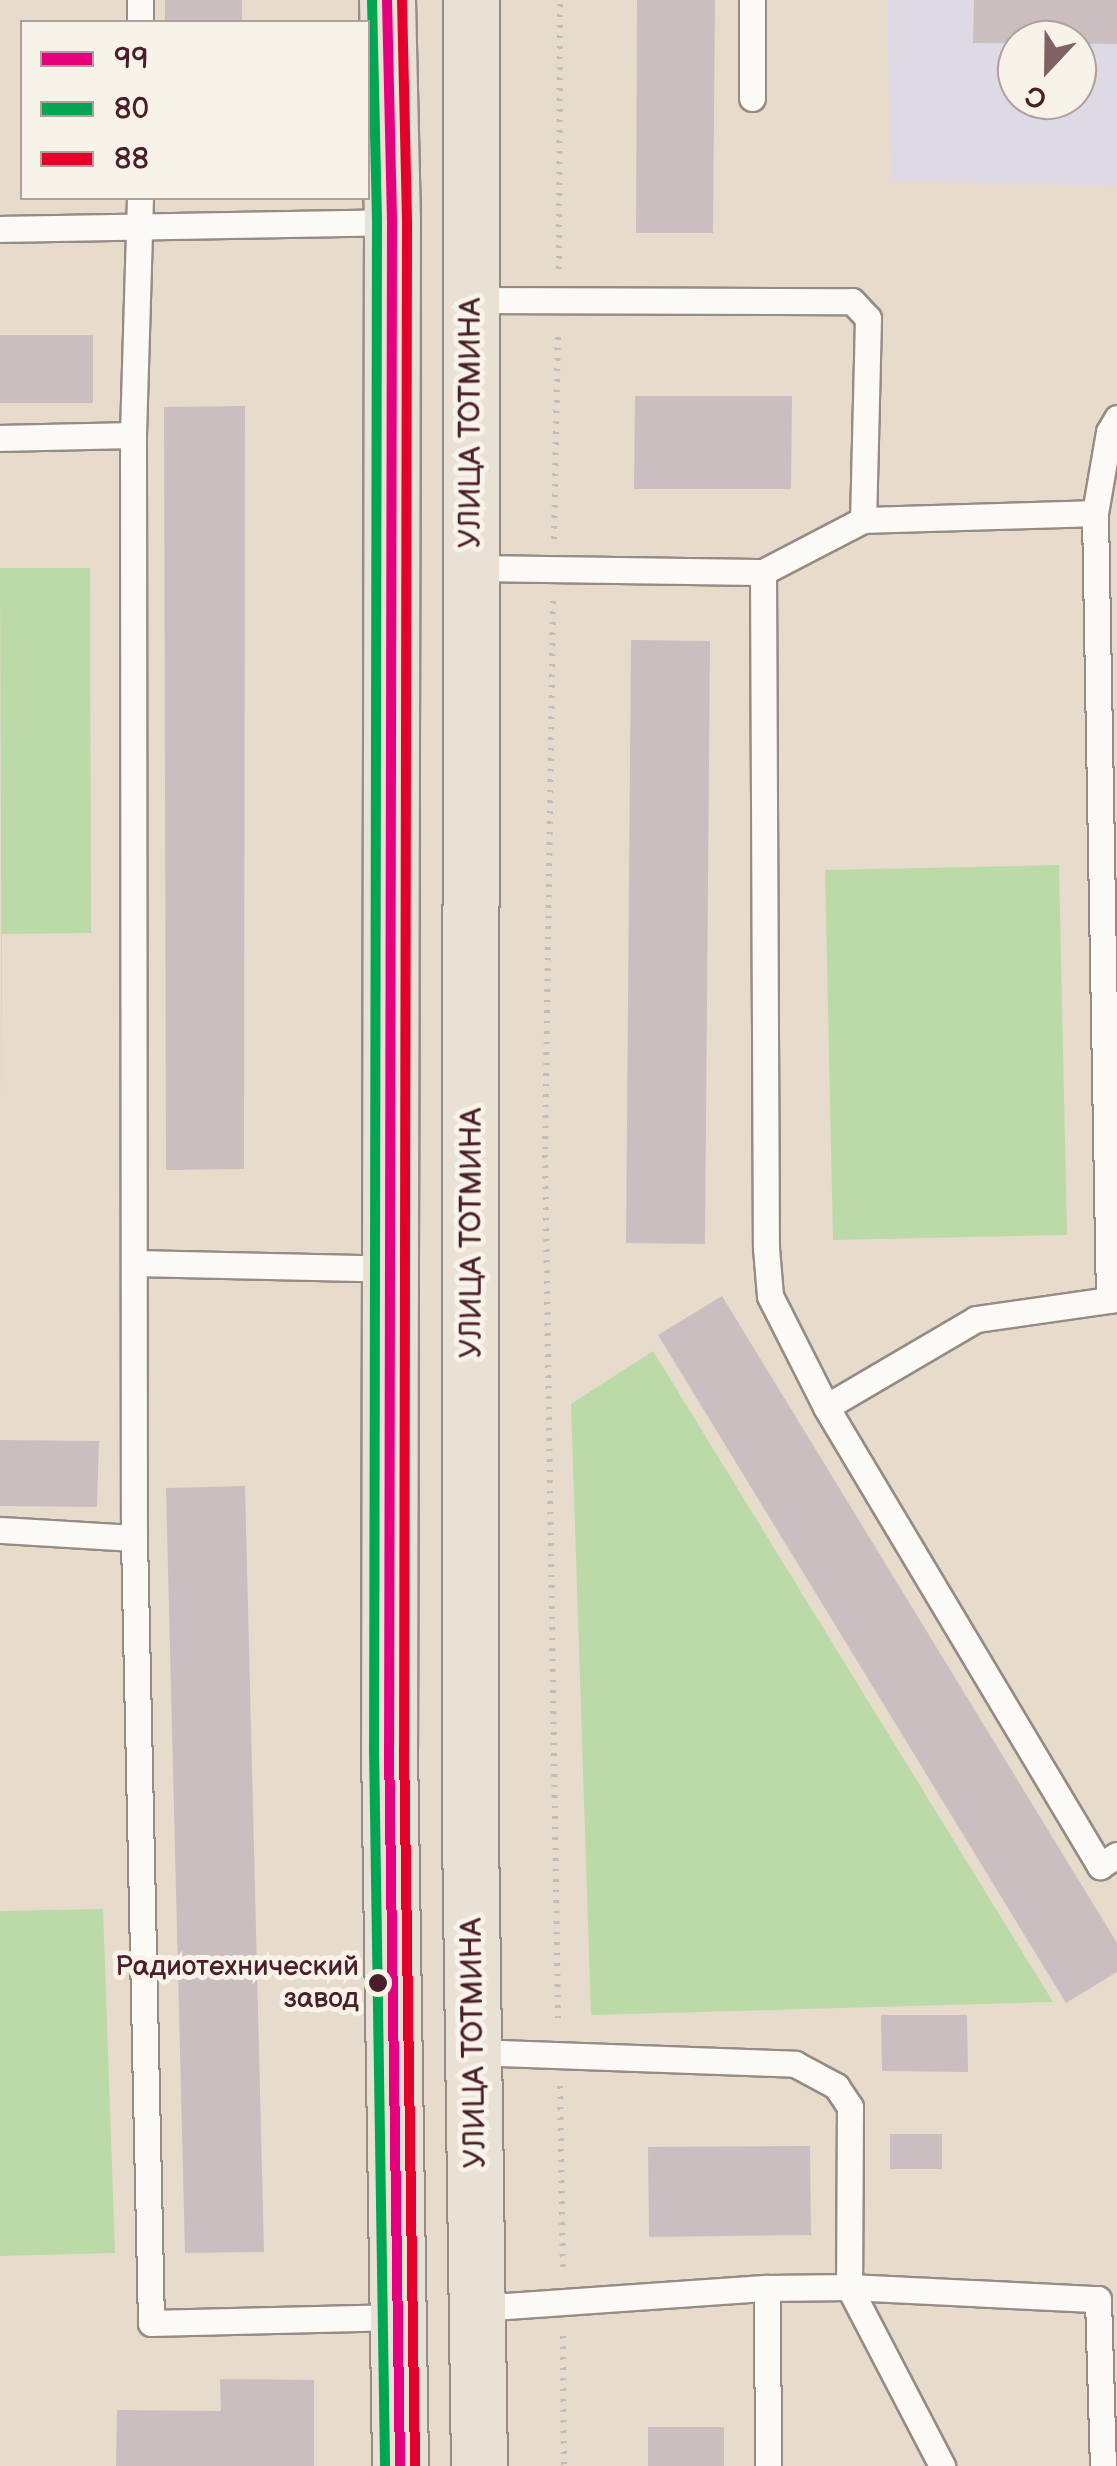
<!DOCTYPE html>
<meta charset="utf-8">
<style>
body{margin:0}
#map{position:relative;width:1117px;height:2466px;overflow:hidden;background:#e7dccc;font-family:"Balsamiq Sans",sans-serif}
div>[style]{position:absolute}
.built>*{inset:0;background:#dddae5}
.green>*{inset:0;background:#bcd9a8}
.building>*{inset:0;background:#cbbec0}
.path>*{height:6px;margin-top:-3px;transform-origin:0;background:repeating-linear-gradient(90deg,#c2bcba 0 2.5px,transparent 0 10.5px)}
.roads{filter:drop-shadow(2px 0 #978b85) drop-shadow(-2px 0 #978b85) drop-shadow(0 2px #978b85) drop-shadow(0 -2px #978b85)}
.lane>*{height:25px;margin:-12.5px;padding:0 12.5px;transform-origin:12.5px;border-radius:12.5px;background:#fbfaf7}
.primary>*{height:55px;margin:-27.5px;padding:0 27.5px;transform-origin:27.5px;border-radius:27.5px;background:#e9e1d4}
.bus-1>*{height:10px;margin:-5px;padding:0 5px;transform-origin:5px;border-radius:5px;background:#e5007d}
.bus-2>*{height:10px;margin:-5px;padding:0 5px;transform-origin:5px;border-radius:5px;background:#00a651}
.bus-3>*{height:10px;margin:-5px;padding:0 5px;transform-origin:5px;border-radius:5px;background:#e4002b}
.dots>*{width:28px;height:28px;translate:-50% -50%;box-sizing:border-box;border:5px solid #f7f3e8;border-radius:50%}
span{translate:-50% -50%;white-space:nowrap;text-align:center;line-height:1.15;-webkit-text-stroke:10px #f7f3e8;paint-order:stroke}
.bus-label{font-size:28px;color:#4a1f2b}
.right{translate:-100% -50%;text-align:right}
.street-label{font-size:30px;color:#4a1f2b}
.legend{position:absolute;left:20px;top:20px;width:350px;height:180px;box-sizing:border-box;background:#f7f3e8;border:2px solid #b29e9c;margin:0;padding:12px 18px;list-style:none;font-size:30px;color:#4a1f2b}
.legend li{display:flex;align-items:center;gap:20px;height:50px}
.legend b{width:50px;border:2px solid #b29e9c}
.north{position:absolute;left:997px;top:20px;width:100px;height:100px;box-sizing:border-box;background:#f7f3e8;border:2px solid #b29e9c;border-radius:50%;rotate:202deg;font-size:28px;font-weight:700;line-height:40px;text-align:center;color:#4a1f2b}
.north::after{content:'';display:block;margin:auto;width:35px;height:45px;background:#816163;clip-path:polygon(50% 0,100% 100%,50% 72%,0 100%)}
</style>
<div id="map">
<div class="built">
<i style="clip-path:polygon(evenodd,887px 0,1117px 0,1117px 186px,891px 181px,887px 0,1017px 40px,1077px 40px,1077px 100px,1017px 100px,1017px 40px)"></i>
</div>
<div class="green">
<i style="clip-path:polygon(0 568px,90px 568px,91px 933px,2px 934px,2px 1124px)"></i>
<i style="clip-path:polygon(1059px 865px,1067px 1235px,833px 1240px,825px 870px)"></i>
<i style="clip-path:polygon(653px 1351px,1053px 2002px,591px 2015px,571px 1404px)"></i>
<i style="clip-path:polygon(103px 1909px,115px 2253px,0 2256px,0 1911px)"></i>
</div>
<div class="building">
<i style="clip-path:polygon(165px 0,242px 0,242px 22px,165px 22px)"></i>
<i style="clip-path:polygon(637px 0,715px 0,713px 233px,636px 233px)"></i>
<i style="clip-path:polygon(974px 0,1117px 0,1117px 44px,973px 43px)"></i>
<i style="clip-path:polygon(0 335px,93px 335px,93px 403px,0 403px)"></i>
<i style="clip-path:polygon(635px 396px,792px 396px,791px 489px,634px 489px)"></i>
<i style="clip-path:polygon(245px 406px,244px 1169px,166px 1170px,164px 407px)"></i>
<i style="clip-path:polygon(631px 640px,710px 641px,705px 1244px,626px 1243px)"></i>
<i style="clip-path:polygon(722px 1296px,1117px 1943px,1117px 1972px,1066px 2003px,658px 1335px)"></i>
<i style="clip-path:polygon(0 1440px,99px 1441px,97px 1507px,0 1506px)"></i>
<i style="clip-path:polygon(245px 1486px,264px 2252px,185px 2253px,166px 1488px)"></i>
<i style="clip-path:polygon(881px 2015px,967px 2015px,968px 2072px,882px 2071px)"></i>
<i style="clip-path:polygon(890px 2134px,942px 2134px,942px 2169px,890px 2169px)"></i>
<i style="clip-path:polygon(810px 2146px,811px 2235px,649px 2237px,648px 2147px)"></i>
<i style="clip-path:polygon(220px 2379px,314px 2380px,314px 2466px,116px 2466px,117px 2410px,221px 2411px)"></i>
<i style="clip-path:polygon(648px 2427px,724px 2427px,724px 2466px,648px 2466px)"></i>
</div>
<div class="path">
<i style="left:559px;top:269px;width:269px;rotate:-89.8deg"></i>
<i style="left:554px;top:539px;width:208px;rotate:-88.9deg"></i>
<i style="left:553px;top:601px;width:554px;rotate:90.83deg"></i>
<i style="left:545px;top:1155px;width:869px;rotate:89.14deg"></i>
<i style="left:560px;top:2086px;width:182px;rotate:89.1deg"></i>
<i style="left:563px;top:2336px;width:130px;rotate:89.6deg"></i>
</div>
<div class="roads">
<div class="lane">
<i style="left:140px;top:0;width:22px;rotate:90deg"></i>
<i style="left:752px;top:98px;width:98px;rotate:-90deg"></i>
<i style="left:140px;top:198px;width:237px;rotate:91.7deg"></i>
<i style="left:133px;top:435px;width:1103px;rotate:89.95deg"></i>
<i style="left:134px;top:1538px;width:785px;rotate:88.76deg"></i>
<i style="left:151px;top:2323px;width:248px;rotate:-1.4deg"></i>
<i style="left:0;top:229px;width:392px;rotate:-1deg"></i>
<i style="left:472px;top:300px;width:380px;rotate:0.2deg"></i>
<i style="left:852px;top:301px;width:23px;rotate:47deg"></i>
<i style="left:868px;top:318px;width:202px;rotate:91.4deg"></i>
<i style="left:0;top:438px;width:133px;rotate:-1.3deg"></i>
<i style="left:1095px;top:513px;width:82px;rotate:-80.2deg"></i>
<i style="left:1109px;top:432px;width:16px;rotate:-60deg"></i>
<i style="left:470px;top:568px;width:293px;rotate:0.8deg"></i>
<i style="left:763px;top:572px;width:676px;rotate:89.75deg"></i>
<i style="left:766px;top:1248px;width:48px;rotate:85.2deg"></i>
<i style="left:770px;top:1296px;width:124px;rotate:63.2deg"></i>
<i style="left:826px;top:1407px;width:174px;rotate:-30.4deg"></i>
<i style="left:976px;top:1319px;width:142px;rotate:-8.1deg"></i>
<i style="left:763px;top:572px;width:113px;rotate:-27.5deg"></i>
<i style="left:863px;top:520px;width:232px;rotate:-1.7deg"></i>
<i style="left:1095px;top:513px;width:787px;rotate:88.98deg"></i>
<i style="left:135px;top:1263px;width:257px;rotate:1.3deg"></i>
<i style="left:826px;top:1407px;width:535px;rotate:59.16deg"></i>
<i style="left:1100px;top:1866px;width:20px;rotate:-33deg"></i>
<i style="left:0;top:1530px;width:134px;rotate:3.4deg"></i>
<i style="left:472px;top:2052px;width:323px;rotate:2.1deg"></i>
<i style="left:795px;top:2064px;width:47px;rotate:28.2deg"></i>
<i style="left:836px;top:2086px;width:25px;rotate:56deg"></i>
<i style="left:850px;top:2107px;width:180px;rotate:90.3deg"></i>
<i style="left:849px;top:2287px;width:202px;rotate:62.5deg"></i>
<i style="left:767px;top:2288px;width:82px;rotate:-0.7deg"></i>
<i style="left:849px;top:2287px;width:249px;rotate:2.8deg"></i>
<i style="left:1098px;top:2299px;width:167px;rotate:88.3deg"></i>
<i style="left:478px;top:2308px;width:290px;rotate:-4deg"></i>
<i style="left:767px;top:2288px;width:178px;rotate:89.7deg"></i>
</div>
<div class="primary">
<i style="left:387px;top:0;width:222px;rotate:88.7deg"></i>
<i style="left:392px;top:222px;width:1525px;rotate:90.11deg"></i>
<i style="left:389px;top:1747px;width:719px;rotate:89.12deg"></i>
<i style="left:471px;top:0;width:1831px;rotate:90.03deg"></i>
<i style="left:470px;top:1831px;width:635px;rotate:89.19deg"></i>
</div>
</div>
<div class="bus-1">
<i style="left:387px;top:0;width:222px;rotate:88.7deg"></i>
<i style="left:392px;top:222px;width:1525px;rotate:90.11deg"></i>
<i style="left:389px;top:1747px;width:719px;rotate:89.12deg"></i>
</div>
<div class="bus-2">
<i style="left:372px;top:0;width:222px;rotate:88.7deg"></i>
<i style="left:377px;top:222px;width:1525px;rotate:90.11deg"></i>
<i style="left:374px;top:1747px;width:719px;rotate:89.12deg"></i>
</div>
<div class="bus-3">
<i style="left:402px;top:0;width:222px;rotate:88.7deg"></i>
<i style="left:407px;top:222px;width:1525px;rotate:90.11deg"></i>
<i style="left:404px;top:1747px;width:719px;rotate:89.12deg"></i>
</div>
<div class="dots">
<i style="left:378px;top:1983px;background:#4a1f2b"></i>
</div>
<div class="bus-label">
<span class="right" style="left:359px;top:1983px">Радиотехнический<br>завод</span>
</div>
<div class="street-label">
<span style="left:471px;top:423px;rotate:-90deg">УЛИЦА ТОТМИНА</span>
<span style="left:472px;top:1233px;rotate:-90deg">УЛИЦА ТОТМИНА</span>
<span style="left:474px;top:2043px;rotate:-91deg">УЛИЦА ТОТМИНА</span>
</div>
<ul class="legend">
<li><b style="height:12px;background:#e5007d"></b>99</li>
<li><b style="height:12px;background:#00a651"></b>80</li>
<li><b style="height:12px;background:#e4002b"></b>88</li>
</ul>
<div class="north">С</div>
</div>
